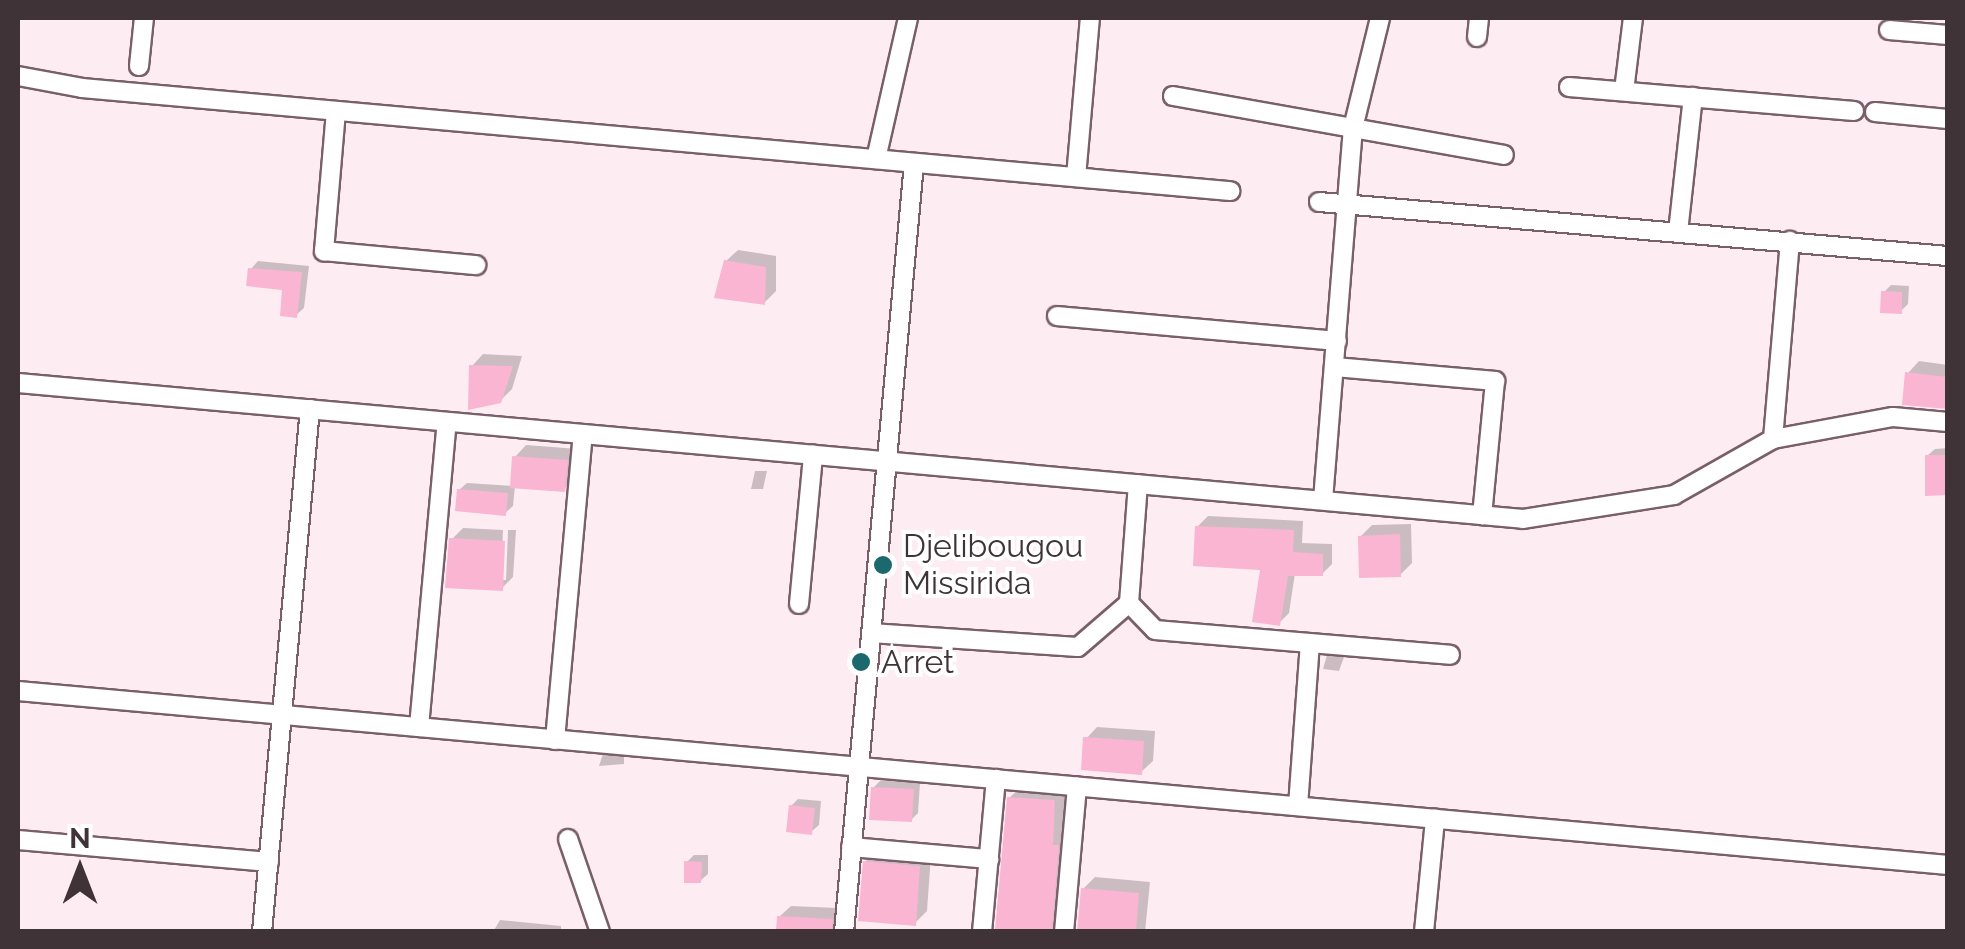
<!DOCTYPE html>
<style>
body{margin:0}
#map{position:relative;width:1965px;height:949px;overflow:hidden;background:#feecf3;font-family:Raleway,sans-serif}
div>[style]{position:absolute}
.shadow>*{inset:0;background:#0003}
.building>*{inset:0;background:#f9b5d1}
.roads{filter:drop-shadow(2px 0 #795f6a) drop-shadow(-2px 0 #795f6a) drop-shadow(0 2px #795f6a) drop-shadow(0 -2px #795f6a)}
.street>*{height:18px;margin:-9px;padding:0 9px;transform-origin:9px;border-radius:9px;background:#fff}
.dots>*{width:28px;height:28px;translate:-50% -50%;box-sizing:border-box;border:5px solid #fff;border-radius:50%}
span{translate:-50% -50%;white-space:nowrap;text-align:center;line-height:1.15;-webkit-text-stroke:8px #fff;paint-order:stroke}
.poi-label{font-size:32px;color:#3f3338}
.left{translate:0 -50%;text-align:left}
.frame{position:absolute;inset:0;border:20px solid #3f3338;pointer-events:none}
.north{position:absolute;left:30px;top:819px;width:100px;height:100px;-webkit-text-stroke:8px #fff;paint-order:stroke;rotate:0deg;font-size:28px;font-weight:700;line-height:40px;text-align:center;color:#3f3338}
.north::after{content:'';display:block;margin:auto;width:35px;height:45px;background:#3f3338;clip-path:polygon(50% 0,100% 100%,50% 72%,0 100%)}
</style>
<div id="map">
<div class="shadow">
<i style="clip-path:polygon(738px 250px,776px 256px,776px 291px,764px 303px,726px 261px)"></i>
<i style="clip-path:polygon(258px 261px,309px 266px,304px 308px,296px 315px,285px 288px,251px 269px)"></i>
<i style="clip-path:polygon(1891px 285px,1909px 286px,1908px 304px,1901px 311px,1884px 292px)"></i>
<i style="clip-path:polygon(483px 354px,522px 356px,512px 389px,500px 401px,472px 366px)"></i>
<i style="clip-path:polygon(1919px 361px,1948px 365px,1948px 408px,1908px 373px)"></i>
<i style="clip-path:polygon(526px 445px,578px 449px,576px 478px,564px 489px,515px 486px,513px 506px,505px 513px,459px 490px,467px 483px,513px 486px,515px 457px)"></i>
<i style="clip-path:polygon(1948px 448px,1948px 493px,1927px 456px,1935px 449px)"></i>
<i style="clip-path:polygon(755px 471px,767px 471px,763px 489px,751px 489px)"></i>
<i style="clip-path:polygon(1208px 516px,1303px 521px,1302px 543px,1332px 544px,1332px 564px,1322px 574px,1295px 573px,1289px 613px,1279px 623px,1262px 567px,1197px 527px)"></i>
<i style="clip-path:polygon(1411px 524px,1412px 563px,1400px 575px,1360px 537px,1372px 525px)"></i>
<i style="clip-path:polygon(463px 528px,503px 530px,501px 580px,506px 580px,508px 530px,516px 530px,513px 577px,502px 588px,451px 540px)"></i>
<i style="clip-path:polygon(1327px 655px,1344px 657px,1339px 671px,1323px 669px)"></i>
<i style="clip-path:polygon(1097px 727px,1155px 731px,1153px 761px,1141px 772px,1086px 739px)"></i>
<i style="clip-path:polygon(603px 754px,624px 756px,624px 764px,599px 766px)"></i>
<i style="clip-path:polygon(881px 780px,920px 783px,918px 813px,911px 820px,873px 788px)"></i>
<i style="clip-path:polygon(1021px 787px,1066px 789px,1063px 834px,1070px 834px,1072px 932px,1000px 932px,1009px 798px)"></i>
<i style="clip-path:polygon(798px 799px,821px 801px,819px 825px,811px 832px,791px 806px)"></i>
<i style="clip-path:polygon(877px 850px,931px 855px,927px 911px,915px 923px,865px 862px)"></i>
<i style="clip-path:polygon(694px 855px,708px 855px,708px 874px,700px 881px,687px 862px)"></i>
<i style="clip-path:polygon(1095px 877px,1150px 882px,1145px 932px,1078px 932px,1083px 889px)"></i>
<i style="clip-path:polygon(791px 906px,837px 908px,836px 932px,779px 932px,779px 917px)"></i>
<i style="clip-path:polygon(500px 920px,561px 926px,561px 932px,493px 932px)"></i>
</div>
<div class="building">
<i style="clip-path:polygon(724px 260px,766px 267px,765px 305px,714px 298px)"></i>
<i style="clip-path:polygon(248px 268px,302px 272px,297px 318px,280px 316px,282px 290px,246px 286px)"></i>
<i style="clip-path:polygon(1881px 291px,1902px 292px,1902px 314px,1880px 313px)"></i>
<i style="clip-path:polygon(469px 365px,513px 366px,501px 403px,468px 410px)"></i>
<i style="clip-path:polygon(1905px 372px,1948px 377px,1948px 409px,1902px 405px)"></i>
<i style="clip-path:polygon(1925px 455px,1948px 455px,1948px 495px,1925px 496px)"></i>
<i style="clip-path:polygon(512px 456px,568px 460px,565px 492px,510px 488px)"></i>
<i style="clip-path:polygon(457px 489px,508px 493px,506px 516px,455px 511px)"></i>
<i style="clip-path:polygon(1195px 526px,1294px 530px,1293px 552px,1323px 554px,1323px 576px,1288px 576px,1280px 626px,1252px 622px,1260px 570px,1193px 566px)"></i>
<i style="clip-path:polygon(1400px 534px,1401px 577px,1359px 578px,1358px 536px)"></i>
<i style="clip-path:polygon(449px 538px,505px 541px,503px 591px,445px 588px)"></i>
<i style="clip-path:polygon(1083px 737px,1144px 741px,1142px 775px,1081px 770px)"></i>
<i style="clip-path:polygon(871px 787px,914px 789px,912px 822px,869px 820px)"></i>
<i style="clip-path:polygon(1007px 797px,1055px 800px,1053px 845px,1059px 845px,1052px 932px,995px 930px)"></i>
<i style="clip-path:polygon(789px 805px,815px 808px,812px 835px,786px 832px)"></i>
<i style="clip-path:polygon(684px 861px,702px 862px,701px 883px,684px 883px)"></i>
<i style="clip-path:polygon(863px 861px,920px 866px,916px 926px,858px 921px)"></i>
<i style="clip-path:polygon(1081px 888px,1139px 893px,1136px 932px,1077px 932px)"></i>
<i style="clip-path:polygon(777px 916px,833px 919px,832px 932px,776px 932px)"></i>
</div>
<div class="roads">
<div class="street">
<i style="left:1889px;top:30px;width:59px;rotate:4.8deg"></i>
<i style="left:1477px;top:37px;width:19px;rotate:-84deg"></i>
<i style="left:139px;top:66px;width:48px;rotate:-84.1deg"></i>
<i style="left:18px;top:76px;width:65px;rotate:10.6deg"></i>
<i style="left:82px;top:88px;width:1153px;rotate:5.13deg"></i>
<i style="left:1569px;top:87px;width:286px;rotate:4.8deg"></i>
<i style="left:1624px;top:91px;width:74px;rotate:-83deg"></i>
<i style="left:1173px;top:96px;width:336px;rotate:10.1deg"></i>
<i style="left:336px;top:111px;width:141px;rotate:94.9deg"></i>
<i style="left:324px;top:251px;width:153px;rotate:5.3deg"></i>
<i style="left:1875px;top:112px;width:73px;rotate:5.5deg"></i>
<i style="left:876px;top:159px;width:145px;rotate:-77.2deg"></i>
<i style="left:1076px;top:177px;width:160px;rotate:-85deg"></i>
<i style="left:1319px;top:202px;width:631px;rotate:4.91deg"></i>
<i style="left:1678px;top:232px;width:136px;rotate:-83.7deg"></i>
<i style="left:1057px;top:316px;width:281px;rotate:5.1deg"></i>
<i style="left:1335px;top:367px;width:161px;rotate:5deg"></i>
<i style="left:1495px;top:381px;width:135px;rotate:95.5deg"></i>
<i style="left:18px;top:383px;width:1511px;rotate:5.16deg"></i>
<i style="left:1523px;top:519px;width:153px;rotate:-9deg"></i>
<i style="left:1674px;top:495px;width:114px;rotate:-29.5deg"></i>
<i style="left:1773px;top:439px;width:122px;rotate:-10.4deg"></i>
<i style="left:1893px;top:417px;width:55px;rotate:5.2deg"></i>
<i style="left:1773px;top:439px;width:199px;rotate:-85.1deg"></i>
<i style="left:1323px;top:500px;width:373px;rotate:-85.4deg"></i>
<i style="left:1353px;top:128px;width:113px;rotate:-76.2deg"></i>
<i style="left:1129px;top:603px;width:37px;rotate:46deg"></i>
<i style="left:1155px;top:630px;width:296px;rotate:4.8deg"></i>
<i style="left:799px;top:604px;width:150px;rotate:-84.6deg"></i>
<i style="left:871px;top:633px;width:207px;rotate:3.9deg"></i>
<i style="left:1078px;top:647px;width:67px;rotate:-40.8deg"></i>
<i style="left:1129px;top:603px;width:119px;rotate:-85.7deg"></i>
<i style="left:18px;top:691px;width:1938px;rotate:5.15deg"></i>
<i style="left:419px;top:727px;width:306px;rotate:-84.8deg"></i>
<i style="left:555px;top:740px;width:307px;rotate:-84.8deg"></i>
<i style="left:1298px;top:806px;width:163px;rotate:-85.8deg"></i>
<i style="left:568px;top:839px;width:98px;rotate:71deg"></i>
<i style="left:18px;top:840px;width:252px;rotate:5deg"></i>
<i style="left:851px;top:847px;width:139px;rotate:5deg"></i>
<i style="left:262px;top:932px;width:525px;rotate:-84.76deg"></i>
<i style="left:844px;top:932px;width:772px;rotate:-84.8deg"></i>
<i style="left:982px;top:932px;width:154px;rotate:-84.8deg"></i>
<i style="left:1064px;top:932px;width:146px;rotate:-84.9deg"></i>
<i style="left:1424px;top:932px;width:114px;rotate:-84.4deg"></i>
</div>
</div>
<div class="dots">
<i style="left:883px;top:565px;background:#1b686d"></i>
<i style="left:861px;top:662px;background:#1b686d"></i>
</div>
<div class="poi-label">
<span class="left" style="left:903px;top:565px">Djelibougou<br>Missirida</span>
<span class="left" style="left:881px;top:662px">Arret</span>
</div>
<div class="frame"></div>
<div class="north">N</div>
</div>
